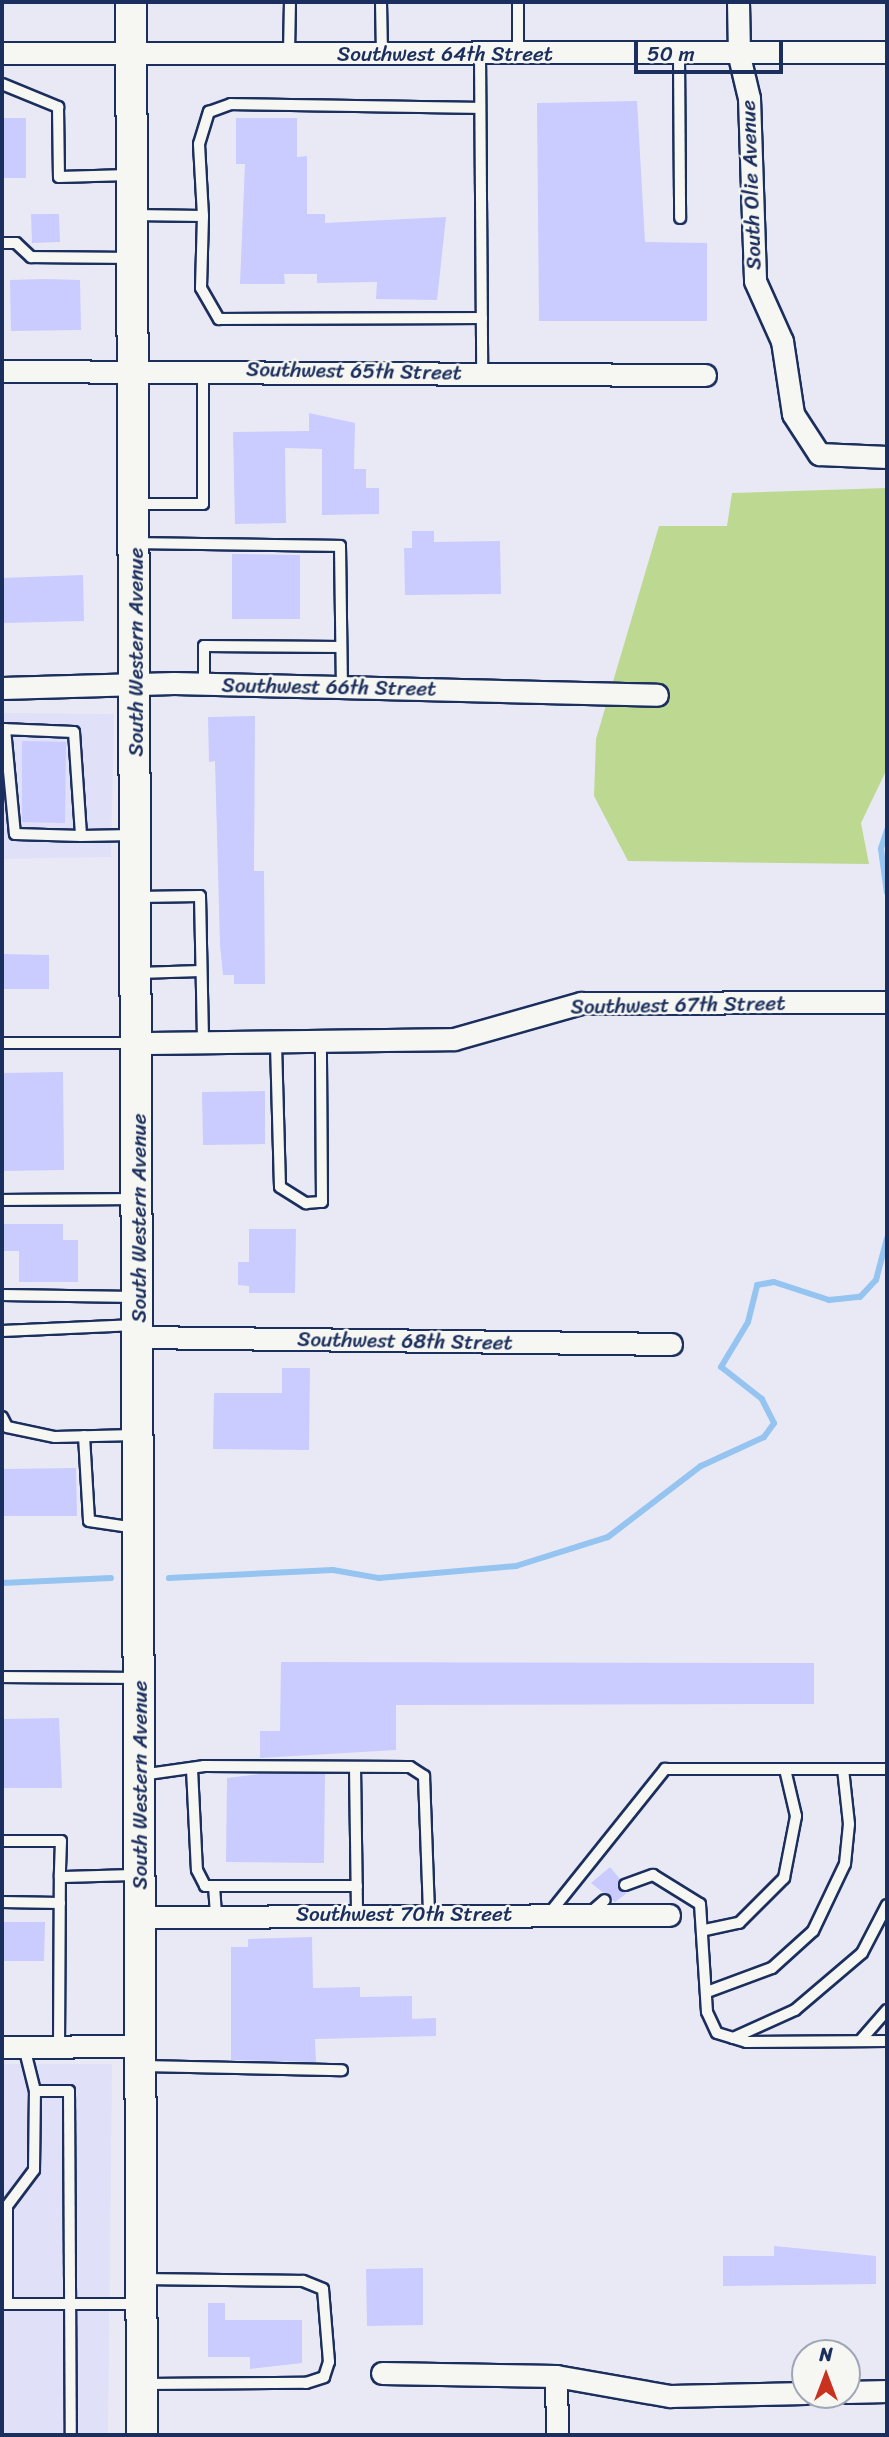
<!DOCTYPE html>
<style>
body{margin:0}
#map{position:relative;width:889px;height:2437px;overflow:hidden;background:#e9e9f6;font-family:Sriracha,sans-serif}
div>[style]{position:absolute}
.built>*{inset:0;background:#e0e0f8}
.green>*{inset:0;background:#bdd991}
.stream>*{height:6px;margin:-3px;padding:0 3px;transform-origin:3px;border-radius:3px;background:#95c4f0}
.building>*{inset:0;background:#cacbfe}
.roads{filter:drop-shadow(2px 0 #1b2f5e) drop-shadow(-2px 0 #1b2f5e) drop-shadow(0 2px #1b2f5e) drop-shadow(0 -2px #1b2f5e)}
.lane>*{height:10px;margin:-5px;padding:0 5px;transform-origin:5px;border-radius:5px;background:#f6f6f2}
.street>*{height:21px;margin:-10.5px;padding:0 10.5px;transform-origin:10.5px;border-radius:10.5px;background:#f6f6f2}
.secondary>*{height:30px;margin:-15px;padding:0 15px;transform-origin:15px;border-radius:15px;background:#f6f6f2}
span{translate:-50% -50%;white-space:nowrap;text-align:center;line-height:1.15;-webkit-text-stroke:5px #f6f6f2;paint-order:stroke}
.street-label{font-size:21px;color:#1b2f5e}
.frame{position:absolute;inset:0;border:4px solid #1b2f5e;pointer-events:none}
.north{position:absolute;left:791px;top:2339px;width:70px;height:70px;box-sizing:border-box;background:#f6f6f2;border:2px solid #9ea6b7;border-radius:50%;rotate:0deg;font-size:19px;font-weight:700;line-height:28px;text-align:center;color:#1b2f5e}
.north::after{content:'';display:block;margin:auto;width:24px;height:32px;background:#c8321e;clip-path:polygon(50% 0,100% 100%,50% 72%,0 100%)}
.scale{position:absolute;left:634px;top:42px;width:149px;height:32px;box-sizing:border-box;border:4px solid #1b2f5e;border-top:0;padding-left:9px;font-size:21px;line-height:24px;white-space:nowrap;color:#1b2f5e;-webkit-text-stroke:5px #f6f6f2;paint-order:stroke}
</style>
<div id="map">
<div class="built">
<i style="clip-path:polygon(2px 713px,114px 714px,111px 857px,2px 859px)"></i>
<i style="clip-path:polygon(2px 2064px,112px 2064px,108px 2435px,2px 2435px)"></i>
</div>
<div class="green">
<i style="clip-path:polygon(887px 488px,887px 769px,861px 823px,869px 864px,628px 861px,594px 796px,596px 739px,659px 526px,727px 526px,732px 493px)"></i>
</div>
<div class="stream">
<i style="left:887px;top:830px;width:20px;rotate:108deg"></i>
<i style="left:881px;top:849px;width:44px;rotate:82.2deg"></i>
<i style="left:169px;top:1578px;width:164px;rotate:-2.8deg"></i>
<i style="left:333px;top:1570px;width:47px;rotate:9.9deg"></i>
<i style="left:379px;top:1578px;width:138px;rotate:-5deg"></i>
<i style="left:516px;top:1566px;width:96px;rotate:-17.5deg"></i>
<i style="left:608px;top:1537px;width:117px;rotate:-37.4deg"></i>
<i style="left:701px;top:1466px;width:69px;rotate:-24.7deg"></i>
<i style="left:764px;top:1437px;width:17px;rotate:-54deg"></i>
<i style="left:774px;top:1423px;width:27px;rotate:-117deg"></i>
<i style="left:762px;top:1399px;width:52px;rotate:-142deg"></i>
<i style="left:721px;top:1367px;width:52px;rotate:-59deg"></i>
<i style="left:748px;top:1322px;width:38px;rotate:-76deg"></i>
<i style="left:757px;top:1285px;width:17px;rotate:-10deg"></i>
<i style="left:774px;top:1282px;width:58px;rotate:18.1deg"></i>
<i style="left:829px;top:1300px;width:31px;rotate:-6deg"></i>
<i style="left:860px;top:1297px;width:23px;rotate:-47deg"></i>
<i style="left:876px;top:1280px;width:43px;rotate:-75.3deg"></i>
<i style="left:2px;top:1583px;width:109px;rotate:-2.6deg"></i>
</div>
<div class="building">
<i style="clip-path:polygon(637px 101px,645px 242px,707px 243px,707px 321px,539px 321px,537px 103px)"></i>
<i style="clip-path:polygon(2px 118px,26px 118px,26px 178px,2px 178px)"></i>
<i style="clip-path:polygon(236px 118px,297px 118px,297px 157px,307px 156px,307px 214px,325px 214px,325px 223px,446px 217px,437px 300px,376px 299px,377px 282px,317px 283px,317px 274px,284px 274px,285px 284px,240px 284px,245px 164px,236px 164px)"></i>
<i style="clip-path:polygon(31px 214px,59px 214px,60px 242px,32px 243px)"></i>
<i style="clip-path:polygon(44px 279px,80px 280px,81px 330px,11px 331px,10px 280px)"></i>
<i style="clip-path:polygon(309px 413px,355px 423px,354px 469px,366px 469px,366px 488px,379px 488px,379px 514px,322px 515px,322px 449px,285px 448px,286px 523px,235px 524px,233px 432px,309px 431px)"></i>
<i style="clip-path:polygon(412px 531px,434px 531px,434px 542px,500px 541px,501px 594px,405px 595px,404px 548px,412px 548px)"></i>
<i style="clip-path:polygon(232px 554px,300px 555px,300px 619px,232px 619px)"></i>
<i style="clip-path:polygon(83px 575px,84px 621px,2px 623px,2px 578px)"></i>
<i style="clip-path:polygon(255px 716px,254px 871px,264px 871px,265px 984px,234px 984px,234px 975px,223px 975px,220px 945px,215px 761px,209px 762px,208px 717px)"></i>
<i style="clip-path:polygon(22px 741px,66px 742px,65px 823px,22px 822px)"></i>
<i style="clip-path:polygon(2px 954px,49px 955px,49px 989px,2px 989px)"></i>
<i style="clip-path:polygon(63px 1072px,64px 1170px,2px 1171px,2px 1073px)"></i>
<i style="clip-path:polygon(265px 1091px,265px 1144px,203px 1145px,202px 1092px)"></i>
<i style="clip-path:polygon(2px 1224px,63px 1224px,63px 1240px,78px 1240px,78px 1282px,19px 1282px,19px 1251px,2px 1251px)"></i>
<i style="clip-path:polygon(249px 1229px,296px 1229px,295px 1293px,249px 1293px,249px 1286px,238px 1285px,238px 1262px,249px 1262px)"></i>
<i style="clip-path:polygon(282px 1368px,310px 1368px,309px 1450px,213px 1449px,214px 1393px,282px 1393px)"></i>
<i style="clip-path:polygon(76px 1468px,77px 1516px,2px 1516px,2px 1469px)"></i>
<i style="clip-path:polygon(281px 1662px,814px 1663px,814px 1704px,396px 1705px,396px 1750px,260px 1758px,260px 1731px,280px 1731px)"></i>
<i style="clip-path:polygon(59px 1718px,62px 1788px,2px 1788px,2px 1719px)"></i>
<i style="clip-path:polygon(260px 1774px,325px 1774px,324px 1863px,226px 1862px,227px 1778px)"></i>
<i style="clip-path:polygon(610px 1867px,620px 1879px,618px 1888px,627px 1893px,615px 1902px,591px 1883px)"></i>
<i style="clip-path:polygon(2px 1922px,45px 1922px,44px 1961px,2px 1961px)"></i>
<i style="clip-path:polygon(312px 1937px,313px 1988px,360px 1987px,360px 1997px,412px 1996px,412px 2019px,436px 2018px,436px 2036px,315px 2039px,316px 2062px,231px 2060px,231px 1947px,248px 1947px,248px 1939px)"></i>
<i style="clip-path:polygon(774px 2246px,876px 2256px,876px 2284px,723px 2286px,723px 2256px,774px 2256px)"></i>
<i style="clip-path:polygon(423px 2268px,423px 2325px,367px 2326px,366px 2269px)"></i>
<i style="clip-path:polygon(208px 2303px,225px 2303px,225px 2320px,302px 2320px,302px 2363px,250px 2369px,250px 2357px,208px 2357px)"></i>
</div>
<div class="roads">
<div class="lane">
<i style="left:381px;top:2px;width:52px;rotate:88.9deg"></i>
<i style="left:518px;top:2px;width:53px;rotate:90deg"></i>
<i style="left:289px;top:53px;width:51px;rotate:-88.9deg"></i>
<i style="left:480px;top:54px;width:319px;rotate:89.6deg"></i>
<i style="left:679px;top:56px;width:162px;rotate:89.6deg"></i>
<i style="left:2px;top:84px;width:61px;rotate:22.3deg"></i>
<i style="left:58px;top:107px;width:70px;rotate:89.2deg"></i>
<i style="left:59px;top:177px;width:70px;rotate:-1.6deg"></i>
<i style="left:133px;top:215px;width:70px;rotate:0.8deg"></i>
<i style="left:203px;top:216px;width:72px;rotate:-93.2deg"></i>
<i style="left:199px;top:144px;width:34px;rotate:-73deg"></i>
<i style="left:209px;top:112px;width:23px;rotate:-20deg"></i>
<i style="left:231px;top:104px;width:249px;rotate:0.9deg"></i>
<i style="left:203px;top:216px;width:72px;rotate:91.6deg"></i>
<i style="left:201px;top:288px;width:36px;rotate:60deg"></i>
<i style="left:219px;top:319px;width:263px;rotate:-0.2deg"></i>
<i style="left:2px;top:243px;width:14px"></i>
<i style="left:16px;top:243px;width:21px;rotate:43deg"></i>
<i style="left:31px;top:257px;width:100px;rotate:0.6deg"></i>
<i style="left:135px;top:504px;width:68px"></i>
<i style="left:203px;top:504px;width:133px;rotate:-90deg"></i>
<i style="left:135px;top:543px;width:205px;rotate:0.8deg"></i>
<i style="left:340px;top:546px;width:141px;rotate:89.2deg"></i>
<i style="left:204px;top:684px;width:38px;rotate:-90deg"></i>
<i style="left:204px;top:646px;width:137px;rotate:0.4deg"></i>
<i style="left:2px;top:729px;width:72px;rotate:2.4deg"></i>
<i style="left:74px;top:732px;width:104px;rotate:86.1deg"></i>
<i style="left:81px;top:836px;width:53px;rotate:-1.1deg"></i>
<i style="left:5px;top:729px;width:105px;rotate:84.6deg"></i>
<i style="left:15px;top:834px;width:66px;rotate:1.7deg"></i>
<i style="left:138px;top:897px;width:62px;rotate:-0.9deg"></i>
<i style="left:200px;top:896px;width:147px;rotate:88.8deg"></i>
<i style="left:138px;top:973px;width:63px;rotate:-1.8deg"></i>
<i style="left:2px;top:1043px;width:130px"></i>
<i style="left:276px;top:1044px;width:143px;rotate:88.4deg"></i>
<i style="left:280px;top:1187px;width:31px;rotate:32deg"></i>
<i style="left:306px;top:1203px;width:16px;rotate:-4deg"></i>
<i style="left:322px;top:1202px;width:158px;rotate:-90.4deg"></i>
<i style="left:2px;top:1200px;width:133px;rotate:-0.4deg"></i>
<i style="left:2px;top:1295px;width:134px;rotate:0.9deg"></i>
<i style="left:2px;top:1331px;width:134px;rotate:-2.6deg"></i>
<i style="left:2px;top:1417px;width:11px;rotate:63deg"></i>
<i style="left:7px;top:1427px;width:49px;rotate:11.8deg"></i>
<i style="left:55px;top:1437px;width:80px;rotate:-1.4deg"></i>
<i style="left:84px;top:1436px;width:85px;rotate:86.6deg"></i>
<i style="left:89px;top:1521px;width:48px;rotate:8.5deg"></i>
<i style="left:2px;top:1677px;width:135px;rotate:0.4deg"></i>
<i style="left:355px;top:1767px;width:146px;rotate:89.2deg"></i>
<i style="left:192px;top:1769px;width:101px;rotate:87.2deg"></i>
<i style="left:197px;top:1870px;width:18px;rotate:63deg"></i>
<i style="left:205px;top:1886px;width:152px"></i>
<i style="left:141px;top:1775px;width:64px;rotate:-8.1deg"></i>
<i style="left:204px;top:1766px;width:206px;rotate:0.3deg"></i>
<i style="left:410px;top:1767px;width:17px;rotate:33deg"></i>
<i style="left:424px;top:1776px;width:138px;rotate:87.9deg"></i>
<i style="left:2px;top:1841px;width:59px"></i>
<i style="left:61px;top:1841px;width:36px;rotate:92deg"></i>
<i style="left:625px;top:1885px;width:30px;rotate:-20deg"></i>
<i style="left:653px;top:1875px;width:55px;rotate:31.7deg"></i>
<i style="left:700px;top:1904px;width:108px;rotate:86.3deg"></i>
<i style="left:707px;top:2012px;width:23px;rotate:65deg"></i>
<i style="left:717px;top:2033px;width:30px;rotate:17deg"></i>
<i style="left:746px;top:2042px;width:141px;rotate:-0.4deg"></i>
<i style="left:214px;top:1886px;width:28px;rotate:86deg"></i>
<i style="left:2px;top:1902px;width:58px;rotate:1deg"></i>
<i style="left:591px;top:1912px;width:18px;rotate:-41deg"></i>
<i style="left:549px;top:1914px;width:186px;rotate:-51.3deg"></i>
<i style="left:665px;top:1769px;width:222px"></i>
<i style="left:705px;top:1930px;width:35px;rotate:-12deg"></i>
<i style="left:739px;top:1923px;width:64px;rotate:-45deg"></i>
<i style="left:784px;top:1878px;width:63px;rotate:-79deg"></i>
<i style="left:796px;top:1816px;width:48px;rotate:-103.2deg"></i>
<i style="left:707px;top:1992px;width:69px;rotate:-20.3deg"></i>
<i style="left:772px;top:1968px;width:55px;rotate:-42.1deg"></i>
<i style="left:813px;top:1931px;width:74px;rotate:-64.5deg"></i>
<i style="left:845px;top:1864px;width:40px;rotate:-84.3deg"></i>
<i style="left:849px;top:1824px;width:55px;rotate:-96.2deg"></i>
<i style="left:733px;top:2038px;width:68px;rotate:-24.3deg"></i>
<i style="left:795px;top:2010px;width:88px;rotate:-40.4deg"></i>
<i style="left:862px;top:1953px;width:54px;rotate:-62.5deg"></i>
<i style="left:860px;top:2041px;width:41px;rotate:-48.9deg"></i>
<i style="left:59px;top:2047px;width:170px;rotate:-89.7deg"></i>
<i style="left:60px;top:1877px;width:77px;rotate:-1.5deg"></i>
<i style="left:143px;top:2066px;width:199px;rotate:1.2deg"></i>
<i style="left:35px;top:2091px;width:34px"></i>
<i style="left:69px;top:2091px;width:344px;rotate:89.7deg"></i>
<i style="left:2px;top:2304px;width:5px"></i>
<i style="left:7px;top:2304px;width:98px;rotate:-90deg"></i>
<i style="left:7px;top:2206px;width:45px;rotate:-53.1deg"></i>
<i style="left:34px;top:2170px;width:79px;rotate:-89.3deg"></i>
<i style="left:35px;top:2091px;width:45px;rotate:-104deg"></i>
<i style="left:7px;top:2304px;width:134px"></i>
<i style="left:144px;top:2384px;width:162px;rotate:-0.4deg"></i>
<i style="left:306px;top:2383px;width:19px;rotate:-18deg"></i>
<i style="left:324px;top:2377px;width:16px;rotate:-72deg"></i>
<i style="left:329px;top:2362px;width:73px;rotate:-94.7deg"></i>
<i style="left:323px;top:2289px;width:22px;rotate:-158deg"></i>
<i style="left:303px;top:2281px;width:158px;rotate:-179.3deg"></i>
</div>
<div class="street">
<i style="left:738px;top:2px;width:54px;rotate:88.9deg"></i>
<i style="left:739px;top:56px;width:43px;rotate:76.6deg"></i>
<i style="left:749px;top:98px;width:183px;rotate:88.1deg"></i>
<i style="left:755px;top:281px;width:66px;rotate:65.8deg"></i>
<i style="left:782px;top:341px;width:74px;rotate:81.4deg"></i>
<i style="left:793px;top:414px;width:48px;rotate:57deg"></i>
<i style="left:819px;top:454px;width:68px;rotate:2.5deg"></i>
<i style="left:2px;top:53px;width:885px;rotate:-0.06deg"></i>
<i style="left:2px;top:371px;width:703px;rotate:0.33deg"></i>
<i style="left:2px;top:688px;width:172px;rotate:-1.7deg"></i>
<i style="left:174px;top:683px;width:483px;rotate:1.4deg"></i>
<i style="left:139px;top:1043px;width:315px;rotate:-0.7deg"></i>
<i style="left:454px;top:1039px;width:132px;rotate:-15.8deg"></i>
<i style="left:581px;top:1003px;width:306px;rotate:-0.2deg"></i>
<i style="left:139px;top:1337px;width:532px;rotate:0.75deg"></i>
<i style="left:140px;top:1917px;width:529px;rotate:-0.22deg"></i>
<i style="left:2px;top:2047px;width:138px;rotate:-0.4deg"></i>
<i style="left:382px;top:2373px;width:174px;rotate:1deg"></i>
<i style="left:556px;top:2376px;width:116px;rotate:10deg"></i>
<i style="left:670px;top:2396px;width:135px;rotate:-1.3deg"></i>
<i style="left:556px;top:2376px;width:59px;rotate:89deg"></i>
<i style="left:847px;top:2392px;width:40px;rotate:-1.4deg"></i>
</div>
<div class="secondary">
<i style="left:131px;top:2px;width:2433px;rotate:89.74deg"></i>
</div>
</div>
<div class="street-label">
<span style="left:445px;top:54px">Southwest 64th Street</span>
<span style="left:751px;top:185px;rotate:-92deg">South Olie Avenue</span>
<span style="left:354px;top:371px;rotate:1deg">Southwest 65th Street</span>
<span style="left:136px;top:652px;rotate:-90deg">South Western Avenue</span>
<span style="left:329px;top:687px;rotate:1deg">Southwest 66th Street</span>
<span style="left:678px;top:1005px;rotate:-1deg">Southwest 67th Street</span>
<span style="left:139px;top:1218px;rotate:-90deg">South Western Avenue</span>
<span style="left:405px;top:1341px;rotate:1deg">Southwest 68th Street</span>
<span style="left:140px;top:1785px;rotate:-90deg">South Western Avenue</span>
<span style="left:404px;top:1914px">Southwest 70th Street</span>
</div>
<div class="frame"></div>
<div class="north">N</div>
<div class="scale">50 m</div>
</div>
